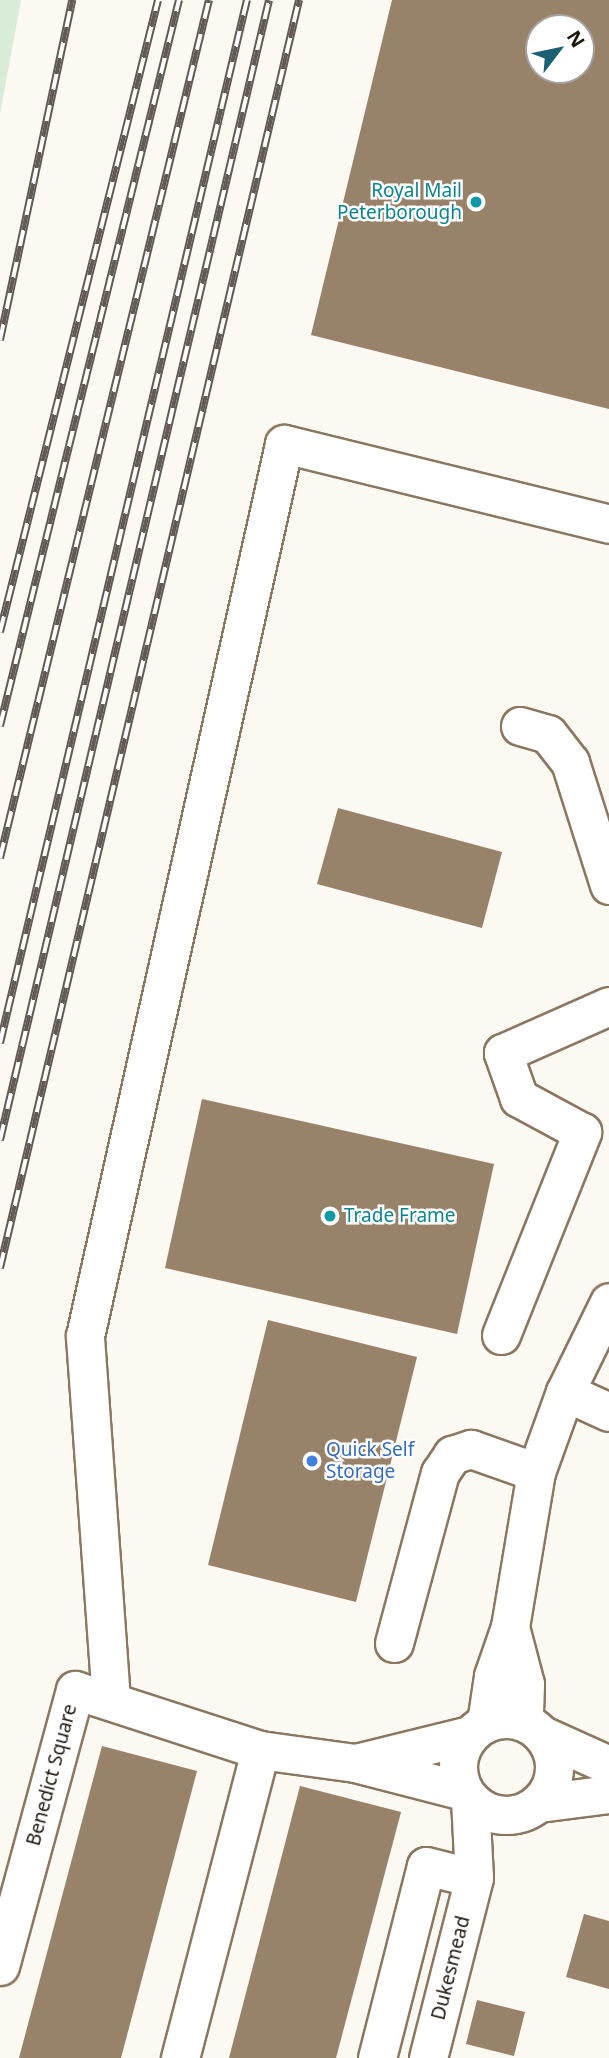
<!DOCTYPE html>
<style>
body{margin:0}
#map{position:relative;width:609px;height:2058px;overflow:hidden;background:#fcf8f2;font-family:"Noto Sans",sans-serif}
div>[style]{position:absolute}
.green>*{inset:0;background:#d8ecd7}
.building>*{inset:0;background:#98826a}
.roads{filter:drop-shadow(2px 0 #8b7760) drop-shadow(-2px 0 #8b7760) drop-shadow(0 2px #8b7760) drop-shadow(0 -2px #8b7760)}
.minor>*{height:37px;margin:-18.5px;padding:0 18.5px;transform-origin:18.5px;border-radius:18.5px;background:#fff}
.minor>.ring{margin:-18.5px;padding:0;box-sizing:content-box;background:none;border:37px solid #fff;border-radius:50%}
.rail>*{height:8px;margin-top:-4px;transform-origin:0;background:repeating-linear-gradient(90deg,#fff 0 16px,#625b53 0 32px);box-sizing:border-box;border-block:2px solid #625b53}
.dots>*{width:19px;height:19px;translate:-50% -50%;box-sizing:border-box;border:4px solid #fff;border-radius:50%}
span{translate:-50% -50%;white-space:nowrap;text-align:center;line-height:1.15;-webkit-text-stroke:5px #fff;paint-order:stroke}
.culture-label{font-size:19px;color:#0d838f}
.right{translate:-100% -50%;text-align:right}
.left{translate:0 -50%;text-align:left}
.shop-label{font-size:19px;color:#366cbe}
.street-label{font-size:19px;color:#1d150c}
.north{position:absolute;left:525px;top:14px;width:70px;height:70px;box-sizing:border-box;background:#fff;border:2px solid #a5a19e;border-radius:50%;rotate:58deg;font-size:19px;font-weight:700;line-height:28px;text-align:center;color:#1d150c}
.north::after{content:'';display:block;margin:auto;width:24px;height:32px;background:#1b6072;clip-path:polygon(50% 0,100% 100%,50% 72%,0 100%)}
</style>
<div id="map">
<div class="green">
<i style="clip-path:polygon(0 0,21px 0,0 114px)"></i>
</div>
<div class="building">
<i style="clip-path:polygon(evenodd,392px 0,609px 0,609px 409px,311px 335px,392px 0,539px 28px,581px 28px,581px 70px,539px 70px,539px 28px)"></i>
<i style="clip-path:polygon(338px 808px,502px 852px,482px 928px,317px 884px)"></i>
<i style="clip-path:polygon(202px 1099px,494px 1164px,457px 1334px,165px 1268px)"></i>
<i style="clip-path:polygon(268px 1320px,417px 1357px,356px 1602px,208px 1565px)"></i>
<i style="clip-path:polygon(102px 1746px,197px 1771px,121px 2058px,19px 2058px)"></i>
<i style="clip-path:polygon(300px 1786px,401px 1812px,336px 2058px,229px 2058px)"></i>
<i style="clip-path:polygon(584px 1914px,609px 1921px,609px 1989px,566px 1977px)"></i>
<i style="clip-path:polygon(477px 2000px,525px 2012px,514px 2056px,466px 2044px)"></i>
</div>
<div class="roads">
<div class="minor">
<i style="left:520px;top:726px;width:29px;rotate:16deg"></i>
<i style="left:548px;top:734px;width:36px;rotate:52deg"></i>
<i style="left:570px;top:762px;width:129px;rotate:72.4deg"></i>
<i style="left:501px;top:1335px;width:219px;rotate:-68.2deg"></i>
<i style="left:582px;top:1132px;width:72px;rotate:-151.6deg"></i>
<i style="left:519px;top:1098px;width:48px;rotate:-109.6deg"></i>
<i style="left:503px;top:1053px;width:116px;rotate:-23.9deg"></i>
<i style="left:565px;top:1392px;width:48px;rotate:24.4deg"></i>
<i style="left:510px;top:1627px;width:59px;rotate:75.3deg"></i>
<i style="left:525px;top:1684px;width:37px;rotate:92deg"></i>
<i style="left:394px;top:1643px;width:176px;rotate:-74.9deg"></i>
<i style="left:440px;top:1473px;width:22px;rotate:-56deg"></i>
<i style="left:452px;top:1455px;width:20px;rotate:-18deg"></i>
<i style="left:471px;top:1449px;width:69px;rotate:19.5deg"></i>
<i style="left:111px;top:1700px;width:365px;rotate:-94.1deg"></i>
<i style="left:85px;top:1336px;width:914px;rotate:-77.42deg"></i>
<i style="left:284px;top:444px;width:335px;rotate:13.8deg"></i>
<i class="ring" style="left:458px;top:1719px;width:59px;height:59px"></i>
<i style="left:486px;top:1723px;width:48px;rotate:-81.5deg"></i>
<i style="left:493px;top:1676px;width:52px;rotate:-70.9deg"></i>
<i style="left:510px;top:1627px;width:157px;rotate:-80.5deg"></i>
<i style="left:536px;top:1472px;width:85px;rotate:-70.1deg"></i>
<i style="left:565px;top:1392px;width:100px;rotate:-63.9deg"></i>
<i style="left:542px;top:1735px;width:73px;rotate:24.1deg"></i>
<i style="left:360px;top:1762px;width:113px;rotate:-13.8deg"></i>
<i style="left:539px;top:1803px;width:71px;rotate:-7.3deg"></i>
<i style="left:0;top:1966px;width:286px;rotate:-74.8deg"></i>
<i style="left:75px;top:1690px;width:194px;rotate:18deg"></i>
<i style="left:260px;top:1750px;width:96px;rotate:7.8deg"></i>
<i style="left:355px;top:1763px;width:112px;rotate:14.5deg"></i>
<i style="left:180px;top:2058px;width:318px;rotate:-75.4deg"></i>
<i style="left:377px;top:2058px;width:198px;rotate:-75.7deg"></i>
<i style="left:426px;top:1866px;width:49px;rotate:14deg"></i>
<i style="left:428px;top:2058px;width:186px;rotate:-75.7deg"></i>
<i style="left:474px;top:1878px;width:79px;rotate:-92.9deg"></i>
</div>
</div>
<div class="rail">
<i style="left:0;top:340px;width:348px;rotate:-78deg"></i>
<i style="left:0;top:632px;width:651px;rotate:-75.96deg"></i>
<i style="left:0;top:726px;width:748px;rotate:-76.15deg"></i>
<i style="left:0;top:858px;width:883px;rotate:-76.31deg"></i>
<i style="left:0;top:1043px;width:1072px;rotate:-76.68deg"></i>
<i style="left:0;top:1140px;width:1171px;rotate:-76.72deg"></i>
<i style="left:0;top:1268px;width:1303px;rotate:-76.73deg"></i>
</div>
<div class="dots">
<i style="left:476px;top:202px;background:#0f9aa8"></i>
<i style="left:330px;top:1216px;background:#0f9aa8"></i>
<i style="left:312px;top:1461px;background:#3f7fe0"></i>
</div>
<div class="culture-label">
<span class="right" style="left:462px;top:202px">Royal Mail<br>Peterborough</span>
<span class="left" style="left:344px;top:1216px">Trade Frame</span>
</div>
<div class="shop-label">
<span class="left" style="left:326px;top:1461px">Quick Self<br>Storage</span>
</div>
<div class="street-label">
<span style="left:52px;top:1775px;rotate:-75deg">Benedict Square</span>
<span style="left:451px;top:1968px;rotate:-76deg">Dukesmead</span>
</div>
<div class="north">N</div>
</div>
